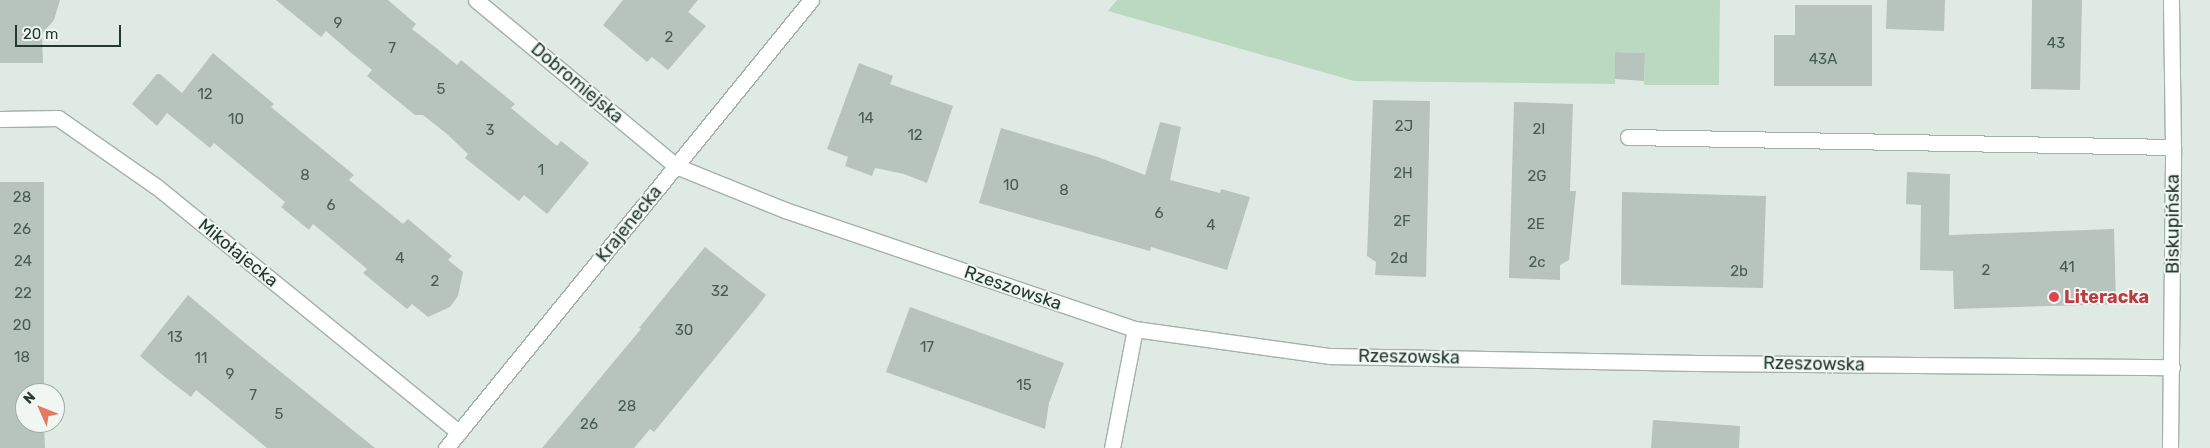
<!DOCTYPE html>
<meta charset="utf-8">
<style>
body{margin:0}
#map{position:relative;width:2210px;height:448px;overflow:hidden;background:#e0eae5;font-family:Rubik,sans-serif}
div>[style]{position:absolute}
.green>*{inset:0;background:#bbd9c1}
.building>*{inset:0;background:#b6c4bd}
.roads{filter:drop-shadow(1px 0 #a3b1ab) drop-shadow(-1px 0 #a3b1ab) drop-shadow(0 1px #a3b1ab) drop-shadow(0 -1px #a3b1ab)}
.minor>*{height:15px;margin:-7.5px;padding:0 7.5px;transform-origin:7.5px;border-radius:7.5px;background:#fff}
.dots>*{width:14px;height:14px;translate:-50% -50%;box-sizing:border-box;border:2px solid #f0f7f3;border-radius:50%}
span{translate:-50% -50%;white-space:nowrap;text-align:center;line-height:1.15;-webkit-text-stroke:4px #f0f7f3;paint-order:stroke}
.number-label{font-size:15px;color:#475b54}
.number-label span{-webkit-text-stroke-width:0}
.street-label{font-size:18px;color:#223831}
.health-label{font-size:18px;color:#be3a42;font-weight:700}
.left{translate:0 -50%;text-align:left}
.north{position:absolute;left:15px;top:383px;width:50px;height:50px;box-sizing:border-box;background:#f0f7f3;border:1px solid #9eaba5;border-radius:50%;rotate:314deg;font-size:14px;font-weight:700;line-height:20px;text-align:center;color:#223831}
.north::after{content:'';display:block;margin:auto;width:18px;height:22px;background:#e57a63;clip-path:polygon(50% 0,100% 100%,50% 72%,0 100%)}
.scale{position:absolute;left:15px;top:25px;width:106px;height:22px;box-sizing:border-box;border:2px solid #223831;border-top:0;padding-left:6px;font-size:15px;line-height:18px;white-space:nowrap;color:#223831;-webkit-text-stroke:4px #f0f7f3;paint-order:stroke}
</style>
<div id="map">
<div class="green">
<i style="clip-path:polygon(1117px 0,1720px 0,1719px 85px,1644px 85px,1645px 53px,1615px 52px,1615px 84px,1354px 81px,1108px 11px)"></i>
</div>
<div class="building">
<i style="clip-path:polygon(0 0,60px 0,54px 20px,42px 34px,43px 63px,0 63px)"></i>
<i style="clip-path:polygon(276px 0,388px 0,416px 24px,412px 29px,435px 47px,457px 65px,461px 60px,515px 104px,511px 108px,557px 146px,561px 141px,589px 163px,547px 214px,524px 195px,519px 201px,465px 158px,468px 154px,447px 134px,423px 115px,415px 115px,367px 76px,372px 70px,349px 51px,326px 31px,321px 37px)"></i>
<i style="clip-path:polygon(623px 0,698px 0,688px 12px,706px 26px,668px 70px,652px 57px,647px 62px,603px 25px)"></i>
<i style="clip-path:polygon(1887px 0,1945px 0,1944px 31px,1886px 29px)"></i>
<i style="clip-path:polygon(2032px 0,2082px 0,2080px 90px,2031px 89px)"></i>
<i style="clip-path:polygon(1795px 5px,1872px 5px,1872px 86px,1774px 86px,1774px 35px,1795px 35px)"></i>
<i style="clip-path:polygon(1615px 52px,1645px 53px,1644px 81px,1615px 79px)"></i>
<i style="clip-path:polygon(213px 53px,274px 104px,271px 107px,354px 175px,349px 180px,403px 224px,408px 219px,452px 256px,448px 260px,463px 272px,458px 296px,450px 307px,428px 317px,412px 304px,407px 309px,363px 273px,367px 269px,313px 224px,309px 230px,281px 207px,285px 202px,214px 143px,210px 148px,167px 113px,157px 126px,132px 104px,157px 74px,160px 74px,182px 93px)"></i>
<i style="clip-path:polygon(859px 63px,893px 76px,890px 84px,953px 106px,927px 183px,904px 174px,875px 168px,872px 176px,845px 166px,848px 157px,827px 149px)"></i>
<i style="clip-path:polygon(1373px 100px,1430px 101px,1426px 277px,1375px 275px,1376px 262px,1367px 256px)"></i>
<i style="clip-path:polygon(1514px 102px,1573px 104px,1570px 191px,1576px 191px,1569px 260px,1560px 265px,1560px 280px,1509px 278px)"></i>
<i style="clip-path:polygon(1160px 122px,1181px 127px,1170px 180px,1220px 193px,1221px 189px,1250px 197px,1227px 270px,1151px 247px,1150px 251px,979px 203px,1001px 128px,1098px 157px,1145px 175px)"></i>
<i style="clip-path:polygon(1907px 172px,1950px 174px,1949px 235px,2114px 229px,2116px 304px,1954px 309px,1953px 271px,1920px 270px,1921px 205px,1906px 204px)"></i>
<i style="clip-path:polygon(0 182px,44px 182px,44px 393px,25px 393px,25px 423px,44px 423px,45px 448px,0 448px)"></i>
<i style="clip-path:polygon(1622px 192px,1766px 196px,1763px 288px,1621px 285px)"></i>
<i style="clip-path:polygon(705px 247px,766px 295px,757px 307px,654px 432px,650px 429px,634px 448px,542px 448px,641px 329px,639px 328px)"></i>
<i style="clip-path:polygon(188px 295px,239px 338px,375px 448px,267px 448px,196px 390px,191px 397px,165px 377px,140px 356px)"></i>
<i style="clip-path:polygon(910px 307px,1064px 363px,1049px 403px,1045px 429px,886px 372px)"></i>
<i style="clip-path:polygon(1653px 420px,1740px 426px,1739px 448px,1651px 448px)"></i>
</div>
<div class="roads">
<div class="minor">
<i style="left:476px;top:0;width:260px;rotate:39.7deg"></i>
<i style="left:676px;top:166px;width:118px;rotate:22deg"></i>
<i style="left:785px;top:210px;width:370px;rotate:18.8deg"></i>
<i style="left:1135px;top:329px;width:197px;rotate:7.9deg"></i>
<i style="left:1330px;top:356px;width:367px;rotate:1.1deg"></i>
<i style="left:1697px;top:363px;width:475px;rotate:0.5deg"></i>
<i style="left:0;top:119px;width:58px;rotate:-1deg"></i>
<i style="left:58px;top:118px;width:121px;rotate:34.9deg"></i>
<i style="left:157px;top:187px;width:389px;rotate:39.1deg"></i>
<i style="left:1628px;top:137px;width:545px;rotate:1.05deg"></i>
<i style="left:446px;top:448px;width:578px;rotate:-50.83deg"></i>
<i style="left:1112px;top:448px;width:121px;rotate:-79.1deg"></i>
<i style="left:2170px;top:448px;width:301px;rotate:-89.4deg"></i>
<i style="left:2173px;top:147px;width:147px;rotate:-90.8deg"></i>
</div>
</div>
<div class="dots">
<i style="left:2054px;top:297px;background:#e0444e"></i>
</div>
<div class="number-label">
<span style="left:338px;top:24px">9</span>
<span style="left:669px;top:38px">2</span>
<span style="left:2056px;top:44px">43</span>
<span style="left:392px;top:49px">7</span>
<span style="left:1823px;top:60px">43A</span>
<span style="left:441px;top:90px">5</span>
<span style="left:205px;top:95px">12</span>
<span style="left:866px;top:119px">14</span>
<span style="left:236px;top:120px">10</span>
<span style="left:1404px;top:127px">2J</span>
<span style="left:1539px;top:130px">2I</span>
<span style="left:490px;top:131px">3</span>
<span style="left:915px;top:136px">12</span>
<span style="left:541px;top:171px">1</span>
<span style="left:1403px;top:174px">2H</span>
<span style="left:305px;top:176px">8</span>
<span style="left:1537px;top:177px">2G</span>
<span style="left:1011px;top:186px">10</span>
<span style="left:1064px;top:191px">8</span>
<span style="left:22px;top:198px">28</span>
<span style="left:331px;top:206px">6</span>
<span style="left:1159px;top:214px">6</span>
<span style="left:1402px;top:222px">2F</span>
<span style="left:1536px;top:225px">2E</span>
<span style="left:1211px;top:226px">4</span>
<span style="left:22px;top:230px">26</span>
<span style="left:400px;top:259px">4</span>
<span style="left:1399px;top:259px">2d</span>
<span style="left:23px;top:262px">24</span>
<span style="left:1537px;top:263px">2c</span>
<span style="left:2067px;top:268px">41</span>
<span style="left:1986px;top:271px">2</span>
<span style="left:1739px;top:272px">2b</span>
<span style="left:435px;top:282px">2</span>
<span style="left:720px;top:292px">32</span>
<span style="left:23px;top:294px">22</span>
<span style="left:22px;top:326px">20</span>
<span style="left:684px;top:331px">30</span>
<span style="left:175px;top:338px">13</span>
<span style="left:927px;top:348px">17</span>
<span style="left:22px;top:358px">18</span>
<span style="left:201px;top:359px">11</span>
<span style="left:230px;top:375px">9</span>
<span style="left:1024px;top:386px">15</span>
<span style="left:253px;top:396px">7</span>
<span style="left:627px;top:407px">28</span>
<span style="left:279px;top:415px">5</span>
<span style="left:589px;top:425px">26</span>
</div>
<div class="street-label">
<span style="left:577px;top:83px;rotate:40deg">Dobromiejska</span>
<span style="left:629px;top:224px;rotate:-51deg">Krajenecka</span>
<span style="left:2173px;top:224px;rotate:-90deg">Biskupińska</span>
<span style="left:238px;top:253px;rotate:39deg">Mikołajecka</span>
<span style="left:1013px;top:288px;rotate:19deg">Rzeszowska</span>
<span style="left:1409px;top:357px;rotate:1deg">Rzeszowska</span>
<span style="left:1814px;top:364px;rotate:1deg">Rzeszowska</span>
</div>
<div class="health-label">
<span class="left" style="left:2064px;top:297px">Literacka</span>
</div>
<div class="north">N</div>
<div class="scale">20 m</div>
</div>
